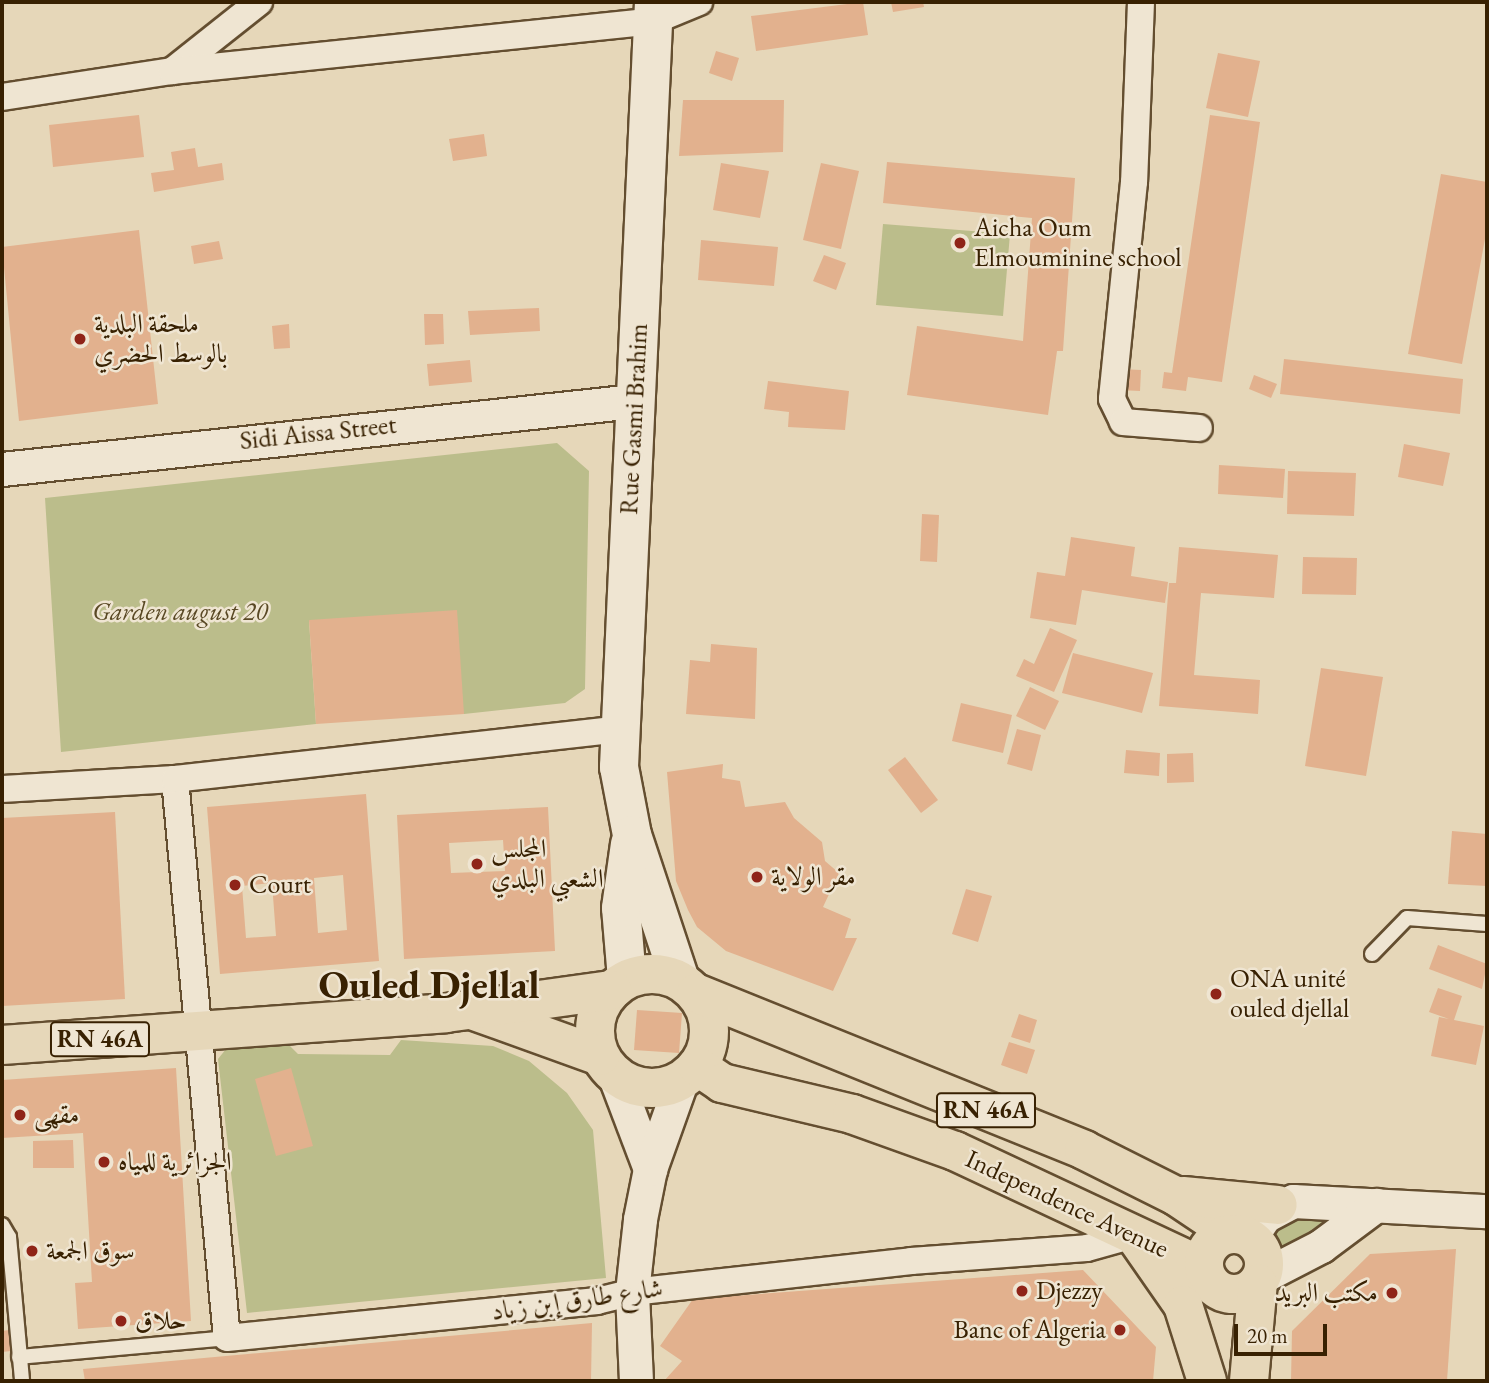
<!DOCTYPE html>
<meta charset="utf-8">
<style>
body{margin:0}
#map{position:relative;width:1489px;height:1383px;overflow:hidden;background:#e6d7b9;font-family:"EB Garamond",Amiri,serif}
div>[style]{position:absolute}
.green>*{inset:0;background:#bbbd8b}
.building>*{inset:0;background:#e2b18e}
.roads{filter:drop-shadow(2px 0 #644e30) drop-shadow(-2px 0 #644e30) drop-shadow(0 2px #644e30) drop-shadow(0 -2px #644e30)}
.service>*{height:14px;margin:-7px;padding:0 7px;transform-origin:7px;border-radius:7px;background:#efe5d2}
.minor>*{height:26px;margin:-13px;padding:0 13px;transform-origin:13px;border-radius:13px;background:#efe5d2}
.tertiary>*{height:33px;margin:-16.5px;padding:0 16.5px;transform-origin:16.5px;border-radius:16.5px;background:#efe5d2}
.secondary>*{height:38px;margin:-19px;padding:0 19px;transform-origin:19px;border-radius:19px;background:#efe5d2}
.primary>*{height:38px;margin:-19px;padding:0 19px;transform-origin:19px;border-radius:19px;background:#e6d7b9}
.primary>.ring{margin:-19px;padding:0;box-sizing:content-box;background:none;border:38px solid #e6d7b9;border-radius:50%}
.dots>*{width:19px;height:19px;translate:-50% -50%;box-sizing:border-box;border:4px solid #efe5d2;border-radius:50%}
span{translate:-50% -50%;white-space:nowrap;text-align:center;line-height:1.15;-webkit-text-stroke:5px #efe5d2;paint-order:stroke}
.shield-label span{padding:2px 5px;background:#efe5d2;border:2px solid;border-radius:5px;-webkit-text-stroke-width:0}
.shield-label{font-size:24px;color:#382102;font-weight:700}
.poi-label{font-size:26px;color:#382102}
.left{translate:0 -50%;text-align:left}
.right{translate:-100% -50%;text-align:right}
.street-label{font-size:26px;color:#382102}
.park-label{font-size:26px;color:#594824;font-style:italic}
.town-label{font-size:40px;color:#382102;font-weight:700}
.frame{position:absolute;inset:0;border:4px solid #382102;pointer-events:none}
.scale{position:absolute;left:1234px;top:1324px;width:93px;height:32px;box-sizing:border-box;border:4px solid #382102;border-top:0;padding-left:9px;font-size:21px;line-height:24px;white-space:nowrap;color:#382102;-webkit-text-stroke:5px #efe5d2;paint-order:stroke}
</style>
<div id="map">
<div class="green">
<i style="clip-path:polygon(883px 224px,1010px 234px,1003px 316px,876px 305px)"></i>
<i style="clip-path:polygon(557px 443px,589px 471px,585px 689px,565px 703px,464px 714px,309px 621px,316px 724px,61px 752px,45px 498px)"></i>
<i style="clip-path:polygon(401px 1040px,493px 1046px,529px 1061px,567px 1093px,593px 1130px,606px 1278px,247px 1313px,218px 1059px,226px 1049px,287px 1043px,298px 1054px,390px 1055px)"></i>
<i style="clip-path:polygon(1338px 1213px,1274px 1254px,1269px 1218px)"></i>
</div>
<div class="building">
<i style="clip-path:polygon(863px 2px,868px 35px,756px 51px,751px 16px)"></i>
<i style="clip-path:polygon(891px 2px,923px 2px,924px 7px,893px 12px)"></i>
<i style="clip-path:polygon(716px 51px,739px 58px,732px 81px,709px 73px)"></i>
<i style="clip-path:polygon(1218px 53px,1260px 61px,1248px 117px,1206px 108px)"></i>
<i style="clip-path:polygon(683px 100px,784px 100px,783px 152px,679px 156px)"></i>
<i style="clip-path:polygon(139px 115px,144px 157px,53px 167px,49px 125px)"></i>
<i style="clip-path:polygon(1210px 115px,1260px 122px,1222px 382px,1188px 377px,1186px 391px,1162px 388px,1164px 372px,1172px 373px)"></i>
<i style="clip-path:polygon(484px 134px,487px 156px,453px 161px,449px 139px)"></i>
<i style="clip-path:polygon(195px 148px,198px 167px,222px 163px,224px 180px,154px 192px,151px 173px,174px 170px,171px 152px)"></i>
<i style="clip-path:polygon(887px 162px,1075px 178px,1063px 351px,1057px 351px,1048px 415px,907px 395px,917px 326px,1023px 341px,1032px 218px,883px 203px)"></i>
<i style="clip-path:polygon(721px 163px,769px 171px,760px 218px,713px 210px)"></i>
<i style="clip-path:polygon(821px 163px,859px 171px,841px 249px,803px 240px)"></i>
<i style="clip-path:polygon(1441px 174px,1487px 182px,1487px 228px,1462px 364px,1408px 354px)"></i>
<i style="clip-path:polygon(139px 230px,158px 404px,19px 421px,2px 247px)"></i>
<i style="clip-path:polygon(701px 240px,778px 247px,774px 286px,698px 280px)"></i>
<i style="clip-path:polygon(219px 241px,223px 259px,194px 264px,191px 246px)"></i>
<i style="clip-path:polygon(824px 255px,846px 263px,836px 290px,813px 281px)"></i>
<i style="clip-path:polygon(539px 308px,540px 331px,470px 335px,468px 311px)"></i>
<i style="clip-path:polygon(424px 314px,443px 314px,444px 344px,425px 345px)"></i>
<i style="clip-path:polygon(289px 324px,290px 348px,274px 349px,272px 326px)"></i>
<i style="clip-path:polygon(1284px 359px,1463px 379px,1460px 414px,1280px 394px)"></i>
<i style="clip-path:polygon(470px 360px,472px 382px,429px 386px,427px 364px)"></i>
<i style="clip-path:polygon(1120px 369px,1141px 370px,1140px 391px,1119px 390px)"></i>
<i style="clip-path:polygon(1254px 375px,1277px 384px,1271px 398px,1249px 389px)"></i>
<i style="clip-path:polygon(768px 381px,849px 391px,845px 430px,788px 427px,789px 412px,764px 409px)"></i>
<i style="clip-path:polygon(1404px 444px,1450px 453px,1443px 486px,1398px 477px)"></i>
<i style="clip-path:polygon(1219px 465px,1285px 469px,1283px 498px,1218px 494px)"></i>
<i style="clip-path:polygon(1288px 471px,1356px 473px,1354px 516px,1287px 514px)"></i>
<i style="clip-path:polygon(922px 514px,939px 515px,937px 562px,920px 561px)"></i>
<i style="clip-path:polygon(1071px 537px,1135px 547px,1131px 576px,1168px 582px,1165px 603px,1082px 590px,1076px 625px,1030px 618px,1037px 572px,1065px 576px)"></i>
<i style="clip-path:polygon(1179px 547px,1278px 555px,1274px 598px,1201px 593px,1194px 675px,1260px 680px,1258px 714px,1159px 706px,1169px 583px,1176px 583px)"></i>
<i style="clip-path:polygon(1303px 557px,1357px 558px,1356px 595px,1302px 594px)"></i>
<i style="clip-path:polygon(457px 610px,464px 714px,316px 724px,309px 620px)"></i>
<i style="clip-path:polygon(1050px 628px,1077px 640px,1054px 692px,1016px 676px,1024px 659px,1034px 664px)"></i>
<i style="clip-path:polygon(711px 644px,757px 648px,755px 719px,686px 714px,690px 660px,710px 662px)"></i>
<i style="clip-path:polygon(1073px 653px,1153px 673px,1142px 713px,1062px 693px)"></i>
<i style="clip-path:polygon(1321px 668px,1383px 677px,1366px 776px,1305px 766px)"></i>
<i style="clip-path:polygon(1030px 687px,1059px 701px,1045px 730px,1016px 716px)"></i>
<i style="clip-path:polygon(961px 703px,1012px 715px,1003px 753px,952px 741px)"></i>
<i style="clip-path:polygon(1017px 729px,1041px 735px,1032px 771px,1007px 764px)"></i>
<i style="clip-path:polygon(1126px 750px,1160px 753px,1159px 776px,1124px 773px)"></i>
<i style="clip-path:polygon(1193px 753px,1194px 782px,1167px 783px,1167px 754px)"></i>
<i style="clip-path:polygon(905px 757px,938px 800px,921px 813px,888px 770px)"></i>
<i style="clip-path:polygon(723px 764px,722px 778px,740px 781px,745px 807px,785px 802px,794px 818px,822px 842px,825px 861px,839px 873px,823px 907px,851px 919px,845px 938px,857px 938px,833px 991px,726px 951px,697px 927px,688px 910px,676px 881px,667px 772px)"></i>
<i style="clip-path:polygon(evenodd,366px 794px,379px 961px,220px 974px,207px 807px,366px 794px,343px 875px,347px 930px,318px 933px,314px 878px,343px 875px,366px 794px,272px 883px,276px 936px,246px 938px,242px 886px,272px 883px)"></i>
<i style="clip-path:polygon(evenodd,548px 807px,555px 951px,404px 959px,397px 815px,548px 807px,503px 840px,505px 871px,451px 873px,449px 843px,503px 840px)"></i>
<i style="clip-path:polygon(115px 812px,125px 999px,2px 1006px,2px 818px)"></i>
<i style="clip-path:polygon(1452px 831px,1487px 834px,1487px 886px,1448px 884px)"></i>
<i style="clip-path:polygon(966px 889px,992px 896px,978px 942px,952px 934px)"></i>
<i style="clip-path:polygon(1438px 945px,1487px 964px,1482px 989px,1429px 969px)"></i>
<i style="clip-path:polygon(1438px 988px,1462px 996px,1454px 1020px,1484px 1026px,1476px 1065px,1431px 1056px,1439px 1017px,1449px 1019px,1429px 1012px)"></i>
<i style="clip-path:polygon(637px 1010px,682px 1013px,679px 1053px,634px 1050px)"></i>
<i style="clip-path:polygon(1019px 1014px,1037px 1020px,1030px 1043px,1011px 1037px)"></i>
<i style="clip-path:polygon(1009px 1042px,1035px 1050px,1027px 1074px,1001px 1065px)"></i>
<i style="clip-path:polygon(176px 1068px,191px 1321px,78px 1329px,75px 1283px,92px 1282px,83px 1133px,2px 1138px,2px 1080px)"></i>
<i style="clip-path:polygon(291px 1068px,313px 1146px,276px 1156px,255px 1079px)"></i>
<i style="clip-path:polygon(73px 1140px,74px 1168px,33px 1168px,33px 1141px)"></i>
<i style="clip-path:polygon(1456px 1249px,1447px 1381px,1291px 1381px,1292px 1331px,1370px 1254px)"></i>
<i style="clip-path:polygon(1083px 1270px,1156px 1347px,1153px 1381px,664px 1381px,682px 1361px,660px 1346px,693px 1299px)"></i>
<i style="clip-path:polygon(592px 1323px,591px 1381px,85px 1381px,83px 1369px)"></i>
<i style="clip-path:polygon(9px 1330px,11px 1351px,2px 1352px,2px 1331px)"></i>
</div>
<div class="roads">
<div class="service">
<i style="left:1372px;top:954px;width:50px;rotate:-45.8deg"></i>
<i style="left:1407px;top:918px;width:80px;rotate:4.3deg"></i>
<i style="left:2px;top:1225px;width:14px;rotate:60deg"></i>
<i style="left:9px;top:1237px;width:145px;rotate:84.8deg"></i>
<i style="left:19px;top:1357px;width:209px;rotate:-5.2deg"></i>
</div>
<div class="minor">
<i style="left:1141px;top:2px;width:180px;rotate:92.2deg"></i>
<i style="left:1134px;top:182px;width:218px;rotate:95.8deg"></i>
<i style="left:1112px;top:399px;width:25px;rotate:64deg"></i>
<i style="left:1123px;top:422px;width:76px;rotate:4.5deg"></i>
<i style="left:172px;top:71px;width:111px;rotate:-38.4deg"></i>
<i style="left:2px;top:97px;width:172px;rotate:-8.7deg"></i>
<i style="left:172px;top:71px;width:484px;rotate:-5.9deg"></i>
<i style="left:653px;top:21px;width:50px;rotate:-22.4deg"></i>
<i style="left:175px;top:779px;width:561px;rotate:84.69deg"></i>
<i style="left:227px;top:1338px;width:372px;rotate:-5.7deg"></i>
<i style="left:597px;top:1301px;width:36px;rotate:-14deg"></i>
<i style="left:632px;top:1292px;width:281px;rotate:-6.3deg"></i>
<i style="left:911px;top:1261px;width:176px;rotate:-4.2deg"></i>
<i style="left:1087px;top:1248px;width:48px;rotate:-15.8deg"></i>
<i style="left:2px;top:789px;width:173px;rotate:-3.3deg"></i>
<i style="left:175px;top:779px;width:446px;rotate:-6.4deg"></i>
</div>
<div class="tertiary">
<i style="left:2px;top:469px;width:636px;rotate:-6.14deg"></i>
<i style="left:614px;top:1074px;width:102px;rotate:69.2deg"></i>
<i style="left:1250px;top:1238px;width:27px;rotate:-56deg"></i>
<i style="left:1265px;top:1216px;width:32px;rotate:-28deg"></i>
<i style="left:1293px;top:1201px;width:194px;rotate:3deg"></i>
<i style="left:1261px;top:1277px;width:68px;rotate:-27.3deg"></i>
<i style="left:1321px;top:1246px;width:69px;rotate:-36.7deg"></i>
<i style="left:636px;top:1381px;width:89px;rotate:-92.6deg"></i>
<i style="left:632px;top:1292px;width:73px;rotate:-83.7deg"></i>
<i style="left:640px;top:1219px;width:51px;rotate:-78.7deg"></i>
<i style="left:650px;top:1169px;width:96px;rotate:-70.4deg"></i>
</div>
<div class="secondary">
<i style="left:654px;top:2px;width:766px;rotate:92.62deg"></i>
<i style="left:619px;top:767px;width:69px;rotate:79.2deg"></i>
<i style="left:632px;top:835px;width:153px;rotate:71.7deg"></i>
<i style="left:627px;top:979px;width:71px;rotate:-94.8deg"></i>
<i style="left:621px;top:908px;width:65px;rotate:-82deg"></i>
</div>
<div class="primary">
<i class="ring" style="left:595px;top:974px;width:76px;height:76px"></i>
<i style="left:696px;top:993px;width:419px;rotate:22deg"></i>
<i style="left:1084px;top:1150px;width:103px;rotate:26.6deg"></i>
<i style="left:1176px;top:1196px;width:66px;rotate:33.9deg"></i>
<i style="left:472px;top:1010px;width:136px;rotate:19.8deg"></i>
<i style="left:2px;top:1045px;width:445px;rotate:-4.1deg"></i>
<i style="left:446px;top:1013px;width:168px;rotate:-7.9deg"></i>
<i style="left:697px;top:1066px;width:30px;rotate:34deg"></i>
<i style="left:722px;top:1083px;width:134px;rotate:13.4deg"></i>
<i style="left:852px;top:1114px;width:109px;rotate:19.8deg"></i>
<i style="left:955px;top:1151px;width:274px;rotate:25.1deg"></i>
<i style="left:1183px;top:1196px;width:95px;rotate:5.4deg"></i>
<i class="ring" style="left:1204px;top:1234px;width:22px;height:22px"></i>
<i style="left:1137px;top:1239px;width:80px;rotate:55.1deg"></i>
<i style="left:1183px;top:1305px;width:80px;rotate:72.5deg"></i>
<i style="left:1249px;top:1381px;width:98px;rotate:-84.8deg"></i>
</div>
</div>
<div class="dots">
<i style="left:960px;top:243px;background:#8f2418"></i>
<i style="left:80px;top:339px;background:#8f2418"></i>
<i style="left:477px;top:864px;background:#8f2418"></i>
<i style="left:757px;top:877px;background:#8f2418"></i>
<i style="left:235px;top:885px;background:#8f2418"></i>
<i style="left:1216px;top:994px;background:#8f2418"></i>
<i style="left:20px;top:1115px;background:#8f2418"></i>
<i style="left:104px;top:1162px;background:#8f2418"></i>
<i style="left:32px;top:1251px;background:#8f2418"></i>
<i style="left:1022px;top:1291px;background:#8f2418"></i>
<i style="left:1392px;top:1293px;background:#8f2418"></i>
<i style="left:121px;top:1321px;background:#8f2418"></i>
<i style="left:1120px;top:1330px;background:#8f2418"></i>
</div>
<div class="shield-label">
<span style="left:100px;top:1039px">RN 46A</span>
<span style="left:986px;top:1110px">RN 46A</span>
</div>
<div class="poi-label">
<span class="left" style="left:974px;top:243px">Aicha Oum<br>Elmouminine school</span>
<span class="left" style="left:94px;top:339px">ملحقة البلدية<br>بالوسط الحضري</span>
<span class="left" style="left:491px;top:864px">المجلس<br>الشعبي البلدي</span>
<span class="left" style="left:771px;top:877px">مقر الولاية</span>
<span class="left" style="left:249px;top:885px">Court</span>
<span class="left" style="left:1230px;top:994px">ONA unité<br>ouled djellal</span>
<span class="left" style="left:34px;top:1115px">مقهى</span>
<span class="left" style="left:118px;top:1162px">الجزائرية للمياه</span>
<span class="left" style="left:46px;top:1251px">سوق الجمعة</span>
<span class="left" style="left:1036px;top:1291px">Djezzy</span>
<span class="right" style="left:1378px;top:1293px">مكتب البريد</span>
<span class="left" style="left:135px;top:1321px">حلاق</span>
<span class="right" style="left:1106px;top:1330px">Banc of Algeria</span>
</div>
<div class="street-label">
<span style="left:634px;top:419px;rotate:-87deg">Rue Gasmi Brahim</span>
<span style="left:318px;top:433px;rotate:-6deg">Sidi Aissa Street</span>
<span style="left:1067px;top:1204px;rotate:25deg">Independence Avenue</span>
<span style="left:577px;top:1300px;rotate:-8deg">شارع طارق إبن زياد</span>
</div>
<div class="park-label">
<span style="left:180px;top:612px">Garden august 20</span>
</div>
<div class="town-label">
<span style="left:429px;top:984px">Ouled Djellal</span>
</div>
<div class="frame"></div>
<div class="scale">20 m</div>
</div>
